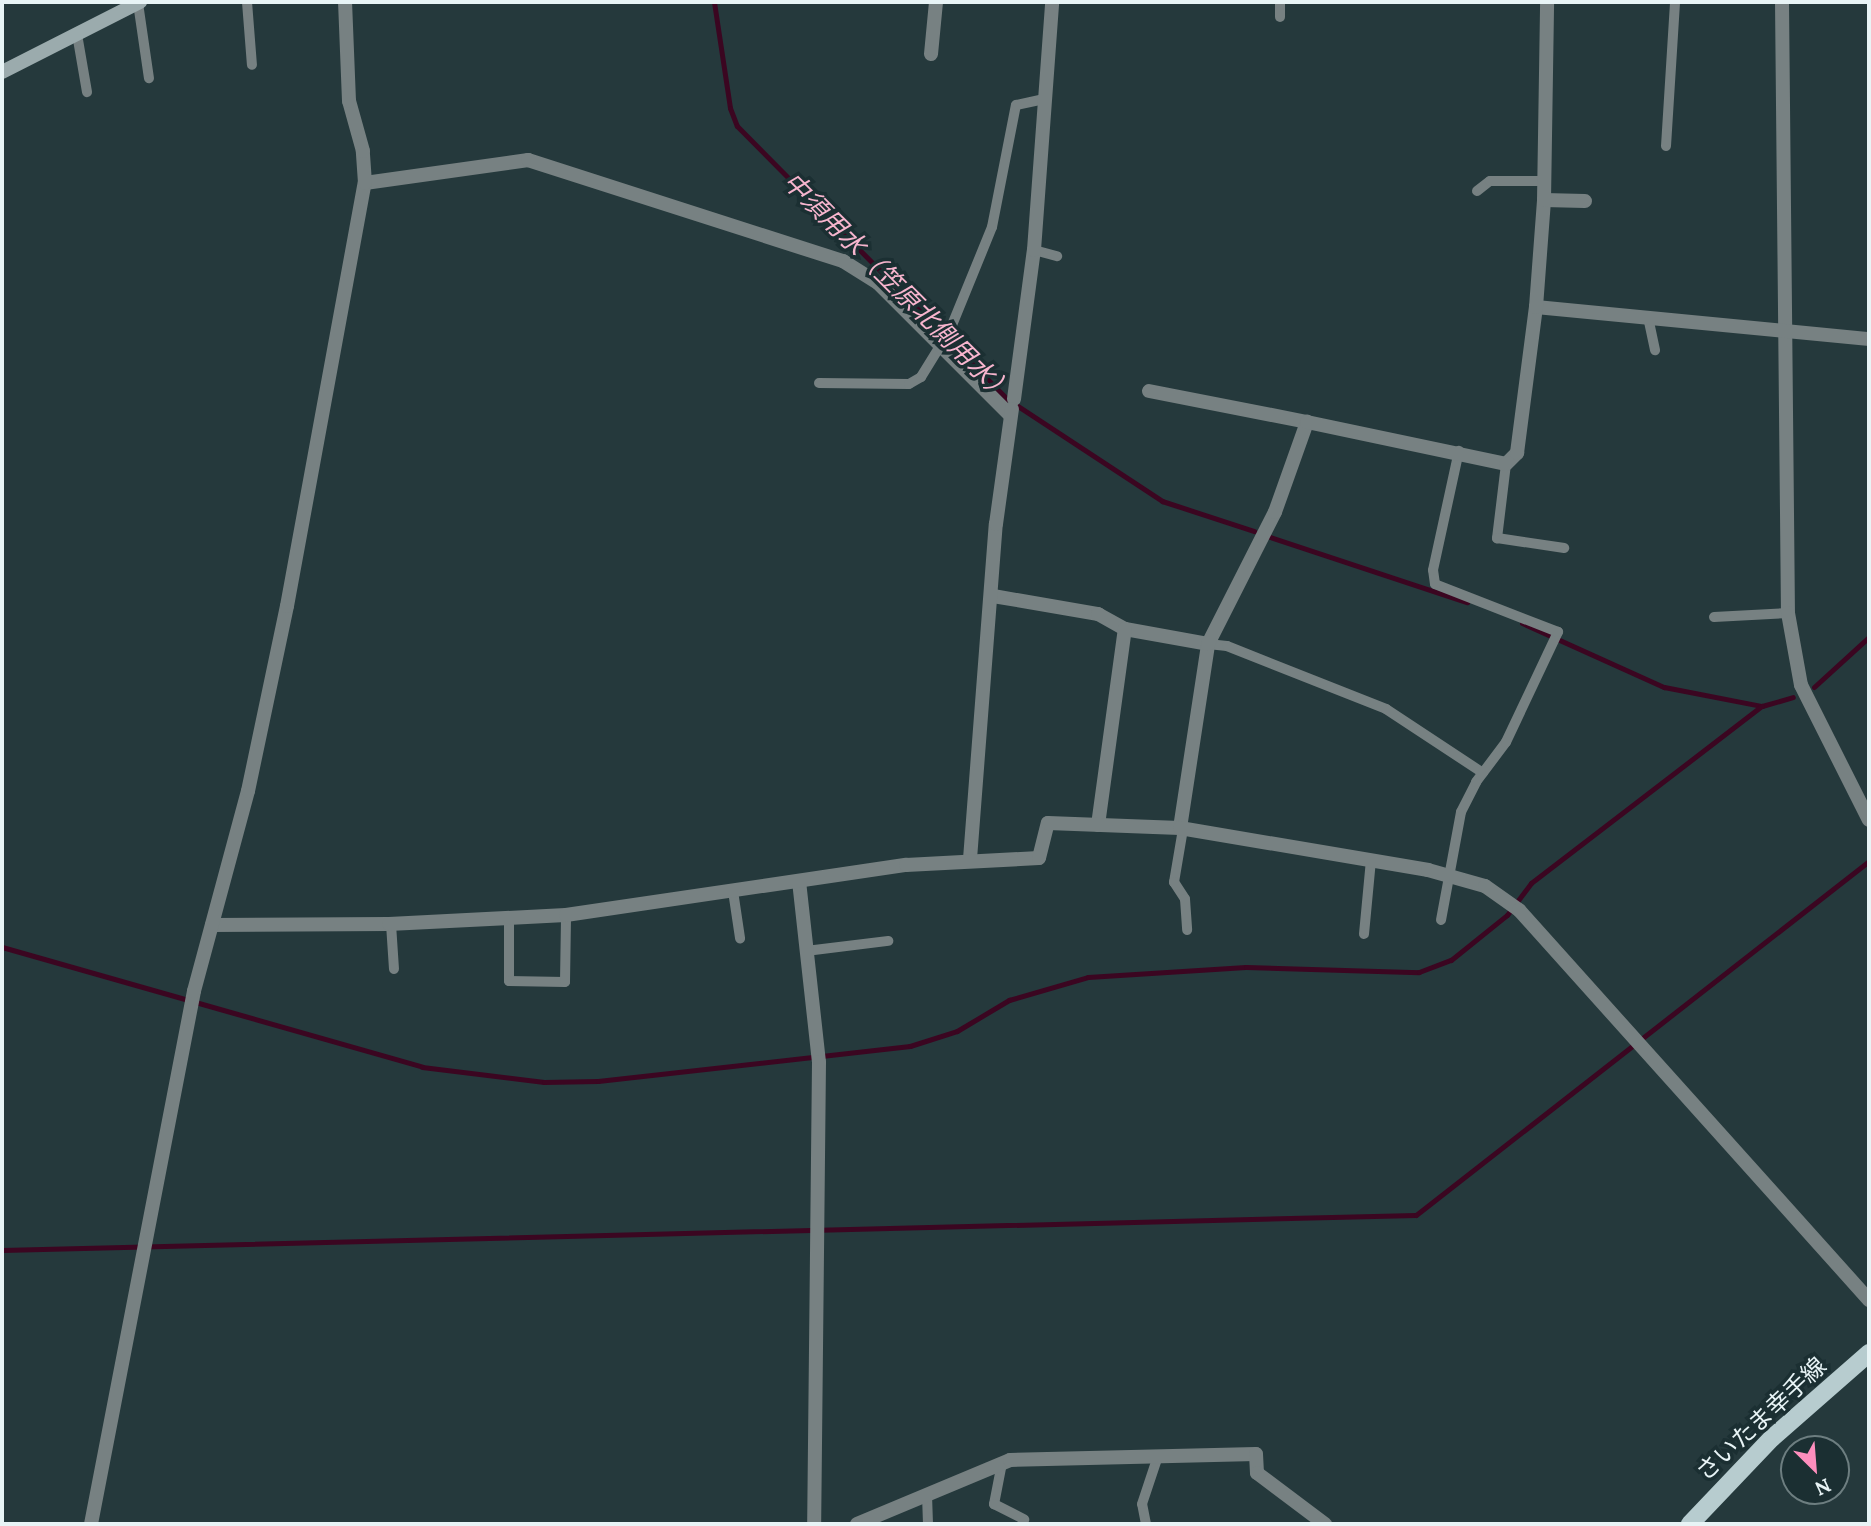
<!DOCTYPE html>
<meta charset="utf-8">
<style>
body{margin:0}
#map{position:relative;width:1871px;height:1526px;overflow:hidden;background:#25393c;font-family:Lora,"Noto Sans JP",serif}
div>[style]{position:absolute}
.stream>*{height:5px;margin:-2.5px;padding:0 2.5px;transform-origin:2.5px;border-radius:2.5px;background:#3b0621}
.lane>*{height:10px;margin:-5px;padding:0 5px;transform-origin:5px;border-radius:5px;background:#778182}
.street>*{height:14px;margin:-7px;padding:0 7px;transform-origin:7px;border-radius:7px;background:#778182}
.secondary>*{height:14px;margin:-7px;padding:0 7px;transform-origin:7px;border-radius:7px;background:#9babad}
.primary>*{height:18px;margin:-9px;padding:0 9px;transform-origin:9px;border-radius:9px;background:#b7cccf}
span{translate:-50% -50%;white-space:nowrap;text-align:center;line-height:1.15;-webkit-text-stroke:7px #1b2f32;paint-order:stroke}
.street-label{font-size:24px;color:#e8f4f6}
.water-label{font-size:26px;color:#f7b5ce;font-style:italic}
.frame{position:absolute;inset:0;border:4px solid #e8f4f6;pointer-events:none}
.north{position:absolute;left:1780px;top:1435px;width:70px;height:70px;box-sizing:border-box;background:#1b2f32;border:2px solid #6d7e80;border-radius:50%;rotate:155deg;font-size:19px;font-weight:700;line-height:28px;text-align:center;color:#e8f4f6}
.north::after{content:'';display:block;margin:auto;width:24px;height:32px;background:#fe8ebd;clip-path:polygon(50% 0,100% 100%,50% 72%,0 100%)}
</style>
<div id="map">
<div class="stream">
<i style="left:714px;top:2px;width:107px;rotate:81.4deg"></i>
<i style="left:730px;top:108px;width:19px;rotate:69deg"></i>
<i style="left:737px;top:126px;width:384px;rotate:45.3deg"></i>
<i style="left:1007px;top:399px;width:186px;rotate:33.3deg"></i>
<i style="left:1162px;top:501px;width:97px;rotate:18.1deg"></i>
<i style="left:1267px;top:536px;width:211px;rotate:18.3deg"></i>
<i style="left:1522px;top:623px;width:156px;rotate:24.3deg"></i>
<i style="left:1664px;top:687px;width:100px;rotate:11deg"></i>
<i style="left:1762px;top:706px;width:32px;rotate:-16deg"></i>
<i style="left:1814px;top:687px;width:74px;rotate:-42.3deg"></i>
<i style="left:2px;top:947px;width:437px;rotate:15.9deg"></i>
<i style="left:422px;top:1067px;width:123px;rotate:7deg"></i>
<i style="left:544px;top:1082px;width:54px;rotate:-1.1deg"></i>
<i style="left:598px;top:1081px;width:314px;rotate:-6.4deg"></i>
<i style="left:910px;top:1046px;width:49px;rotate:-17.7deg"></i>
<i style="left:957px;top:1031px;width:61px;rotate:-30.8deg"></i>
<i style="left:1009px;top:1000px;width:82px;rotate:-16.2deg"></i>
<i style="left:1088px;top:977px;width:158px;rotate:-3.6deg"></i>
<i style="left:1246px;top:967px;width:173px;rotate:1.7deg"></i>
<i style="left:1419px;top:972px;width:34px;rotate:-21deg"></i>
<i style="left:1451px;top:960px;width:72px;rotate:-38.8deg"></i>
<i style="left:1507px;top:915px;width:40px;rotate:-53deg"></i>
<i style="left:1531px;top:883px;width:291px;rotate:-37.5deg"></i>
<i style="left:2px;top:1250px;width:1414px;rotate:-1.42deg"></i>
<i style="left:1416px;top:1215px;width:575px;rotate:-38.01deg"></i>
</div>
<div class="lane">
<i style="left:247px;top:2px;width:63px;rotate:85.5deg"></i>
<i style="left:138px;top:3px;width:76px;rotate:81.7deg"></i>
<i style="left:1280px;top:17px;width:15px;rotate:-90deg"></i>
<i style="left:77px;top:34px;width:59px;rotate:80.2deg"></i>
<i style="left:1666px;top:146px;width:144px;rotate:-86.4deg"></i>
<i style="left:1477px;top:191px;width:16px;rotate:-38deg"></i>
<i style="left:1490px;top:181px;width:54px"></i>
<i style="left:1034px;top:250px;width:24px;rotate:15deg"></i>
<i style="left:1648px;top:317px;width:34px;rotate:78deg"></i>
<i style="left:819px;top:383px;width:90px;rotate:0.6deg"></i>
<i style="left:909px;top:384px;width:14px;rotate:-30deg"></i>
<i style="left:921px;top:377px;width:55px;rotate:-58.3deg"></i>
<i style="left:950px;top:330px;width:111px;rotate:-67.8deg"></i>
<i style="left:992px;top:227px;width:124px;rotate:-78.9deg"></i>
<i style="left:1016px;top:105px;width:30px;rotate:-12deg"></i>
<i style="left:1506px;top:464px;width:75px;rotate:96.9deg"></i>
<i style="left:1497px;top:538px;width:68px;rotate:8.5deg"></i>
<i style="left:1714px;top:617px;width:74px;rotate:-3.1deg"></i>
<i style="left:1208px;top:644px;width:19px;rotate:6deg"></i>
<i style="left:1227px;top:646px;width:171px;rotate:21.6deg"></i>
<i style="left:1386px;top:709px;width:116px;rotate:33.4deg"></i>
<i style="left:1183px;top:829px;width:54px;rotate:99.6deg"></i>
<i style="left:1174px;top:882px;width:20px;rotate:57deg"></i>
<i style="left:1185px;top:899px;width:31px;rotate:86deg"></i>
<i style="left:733px;top:891px;width:48px;rotate:81.5deg"></i>
<i style="left:509px;top:920px;width:61px;rotate:90deg"></i>
<i style="left:509px;top:981px;width:56px;rotate:1deg"></i>
<i style="left:565px;top:982px;width:67px;rotate:-89.1deg"></i>
<i style="left:1441px;top:920px;width:110px;rotate:-79.5deg"></i>
<i style="left:1461px;top:812px;width:34px;rotate:-63deg"></i>
<i style="left:1476px;top:782px;width:50px;rotate:-53.1deg"></i>
<i style="left:1506px;top:742px;width:122px;rotate:-64.7deg"></i>
<i style="left:1558px;top:632px;width:132px;rotate:-158.7deg"></i>
<i style="left:1435px;top:584px;width:14px;rotate:-98deg"></i>
<i style="left:1433px;top:570px;width:122px;rotate:-77.7deg"></i>
<i style="left:391px;top:924px;width:45px;rotate:86.2deg"></i>
<i style="left:1364px;top:934px;width:74px;rotate:-84.6deg"></i>
<i style="left:806px;top:951px;width:83px;rotate:-7deg"></i>
<i style="left:1002px;top:1463px;width:42px;rotate:101deg"></i>
<i style="left:994px;top:1504px;width:34px;rotate:27deg"></i>
<i style="left:927px;top:1495px;width:29px;rotate:88deg"></i>
<i style="left:1146px;top:1524px;width:20px;rotate:-101deg"></i>
<i style="left:1142px;top:1504px;width:51px;rotate:-71.6deg"></i>
</div>
<div class="street">
<i style="left:1782px;top:2px;width:611px;rotate:89.44deg"></i>
<i style="left:1788px;top:613px;width:73px;rotate:79.8deg"></i>
<i style="left:1801px;top:685px;width:151px;rotate:63.3deg"></i>
<i style="left:931px;top:54px;width:52px;rotate:-84.5deg"></i>
<i style="left:365px;top:183px;width:165px;rotate:-8deg"></i>
<i style="left:528px;top:160px;width:331px;rotate:17.8deg"></i>
<i style="left:843px;top:261px;width:41px;rotate:32.2deg"></i>
<i style="left:878px;top:283px;width:187px;rotate:45deg"></i>
<i style="left:1544px;top:200px;width:41px;rotate:1.4deg"></i>
<i style="left:1536px;top:307px;width:335px;rotate:5.5deg"></i>
<i style="left:1149px;top:391px;width:161px;rotate:11.1deg"></i>
<i style="left:1014px;top:399px;width:150px;rotate:-82.4deg"></i>
<i style="left:1034px;top:250px;width:249px;rotate:-85.8deg"></i>
<i style="left:993px;top:596px;width:107px;rotate:9.7deg"></i>
<i style="left:1098px;top:614px;width:31px;rotate:29deg"></i>
<i style="left:1125px;top:629px;width:84px;rotate:10.2deg"></i>
<i style="left:1098px;top:825px;width:198px;rotate:-82.2deg"></i>
<i style="left:1180px;top:828px;width:186px;rotate:-81.3deg"></i>
<i style="left:1208px;top:644px;width:148px;rotate:-63.1deg"></i>
<i style="left:1275px;top:512px;width:96px;rotate:-70.4deg"></i>
<i style="left:1307px;top:422px;width:203px;rotate:11.9deg"></i>
<i style="left:1506px;top:464px;width:16px;rotate:-45deg"></i>
<i style="left:1517px;top:453px;width:147px;rotate:-82.6deg"></i>
<i style="left:1536px;top:307px;width:107px;rotate:-85.7deg"></i>
<i style="left:1544px;top:200px;width:198px;rotate:-89.1deg"></i>
<i style="left:970px;top:859px;width:336px;rotate:-85.6deg"></i>
<i style="left:996px;top:524px;width:116px;rotate:-82.1deg"></i>
<i style="left:799px;top:881px;width:182px;rotate:83.7deg"></i>
<i style="left:819px;top:1062px;width:462px;rotate:90.6deg"></i>
<i style="left:212px;top:925px;width:177px;rotate:-0.3deg"></i>
<i style="left:389px;top:924px;width:177px;rotate:-2.9deg"></i>
<i style="left:566px;top:915px;width:344px;rotate:-8.4deg"></i>
<i style="left:906px;top:865px;width:133px;rotate:-3deg"></i>
<i style="left:1039px;top:858px;width:36px;rotate:-76deg"></i>
<i style="left:1048px;top:823px;width:132px;rotate:2.2deg"></i>
<i style="left:1180px;top:828px;width:252px;rotate:9.6deg"></i>
<i style="left:1428px;top:870px;width:59px;rotate:15.7deg"></i>
<i style="left:1485px;top:886px;width:42px;rotate:35.2deg"></i>
<i style="left:1519px;top:910px;width:524px;rotate:48.09deg"></i>
<i style="left:91px;top:1524px;width:543px;rotate:-79.06deg"></i>
<i style="left:194px;top:991px;width:207px;rotate:-74.9deg"></i>
<i style="left:248px;top:791px;width:189px;rotate:-78.1deg"></i>
<i style="left:287px;top:606px;width:430px;rotate:-79.6deg"></i>
<i style="left:365px;top:183px;width:32px;rotate:-94deg"></i>
<i style="left:363px;top:151px;width:52px;rotate:-105.6deg"></i>
<i style="left:349px;top:101px;width:99px;rotate:-92.3deg"></i>
<i style="left:857px;top:1524px;width:166px;rotate:-22.7deg"></i>
<i style="left:1010px;top:1460px;width:246px;rotate:-1.4deg"></i>
<i style="left:1256px;top:1454px;width:19px;rotate:87deg"></i>
<i style="left:1257px;top:1473px;width:85px;rotate:36.9deg"></i>
</div>
<div class="secondary">
<i style="left:2px;top:72px;width:155px;rotate:-26.9deg"></i>
</div>
<div class="primary">
<i style="left:1690px;top:1524px;width:119px;rotate:-46.4deg"></i>
<i style="left:1772px;top:1438px;width:129px;rotate:-41.2deg"></i>
</div>
<div class="street-label">
<span style="left:1761px;top:1419px;rotate:-43deg">さいたま幸手線</span>
</div>
<div class="water-label">
<span style="left:898px;top:287px;rotate:45deg">中須用水（笠原北側用水）</span>
</div>
<div class="frame"></div>
<div class="north">N</div>
</div>
